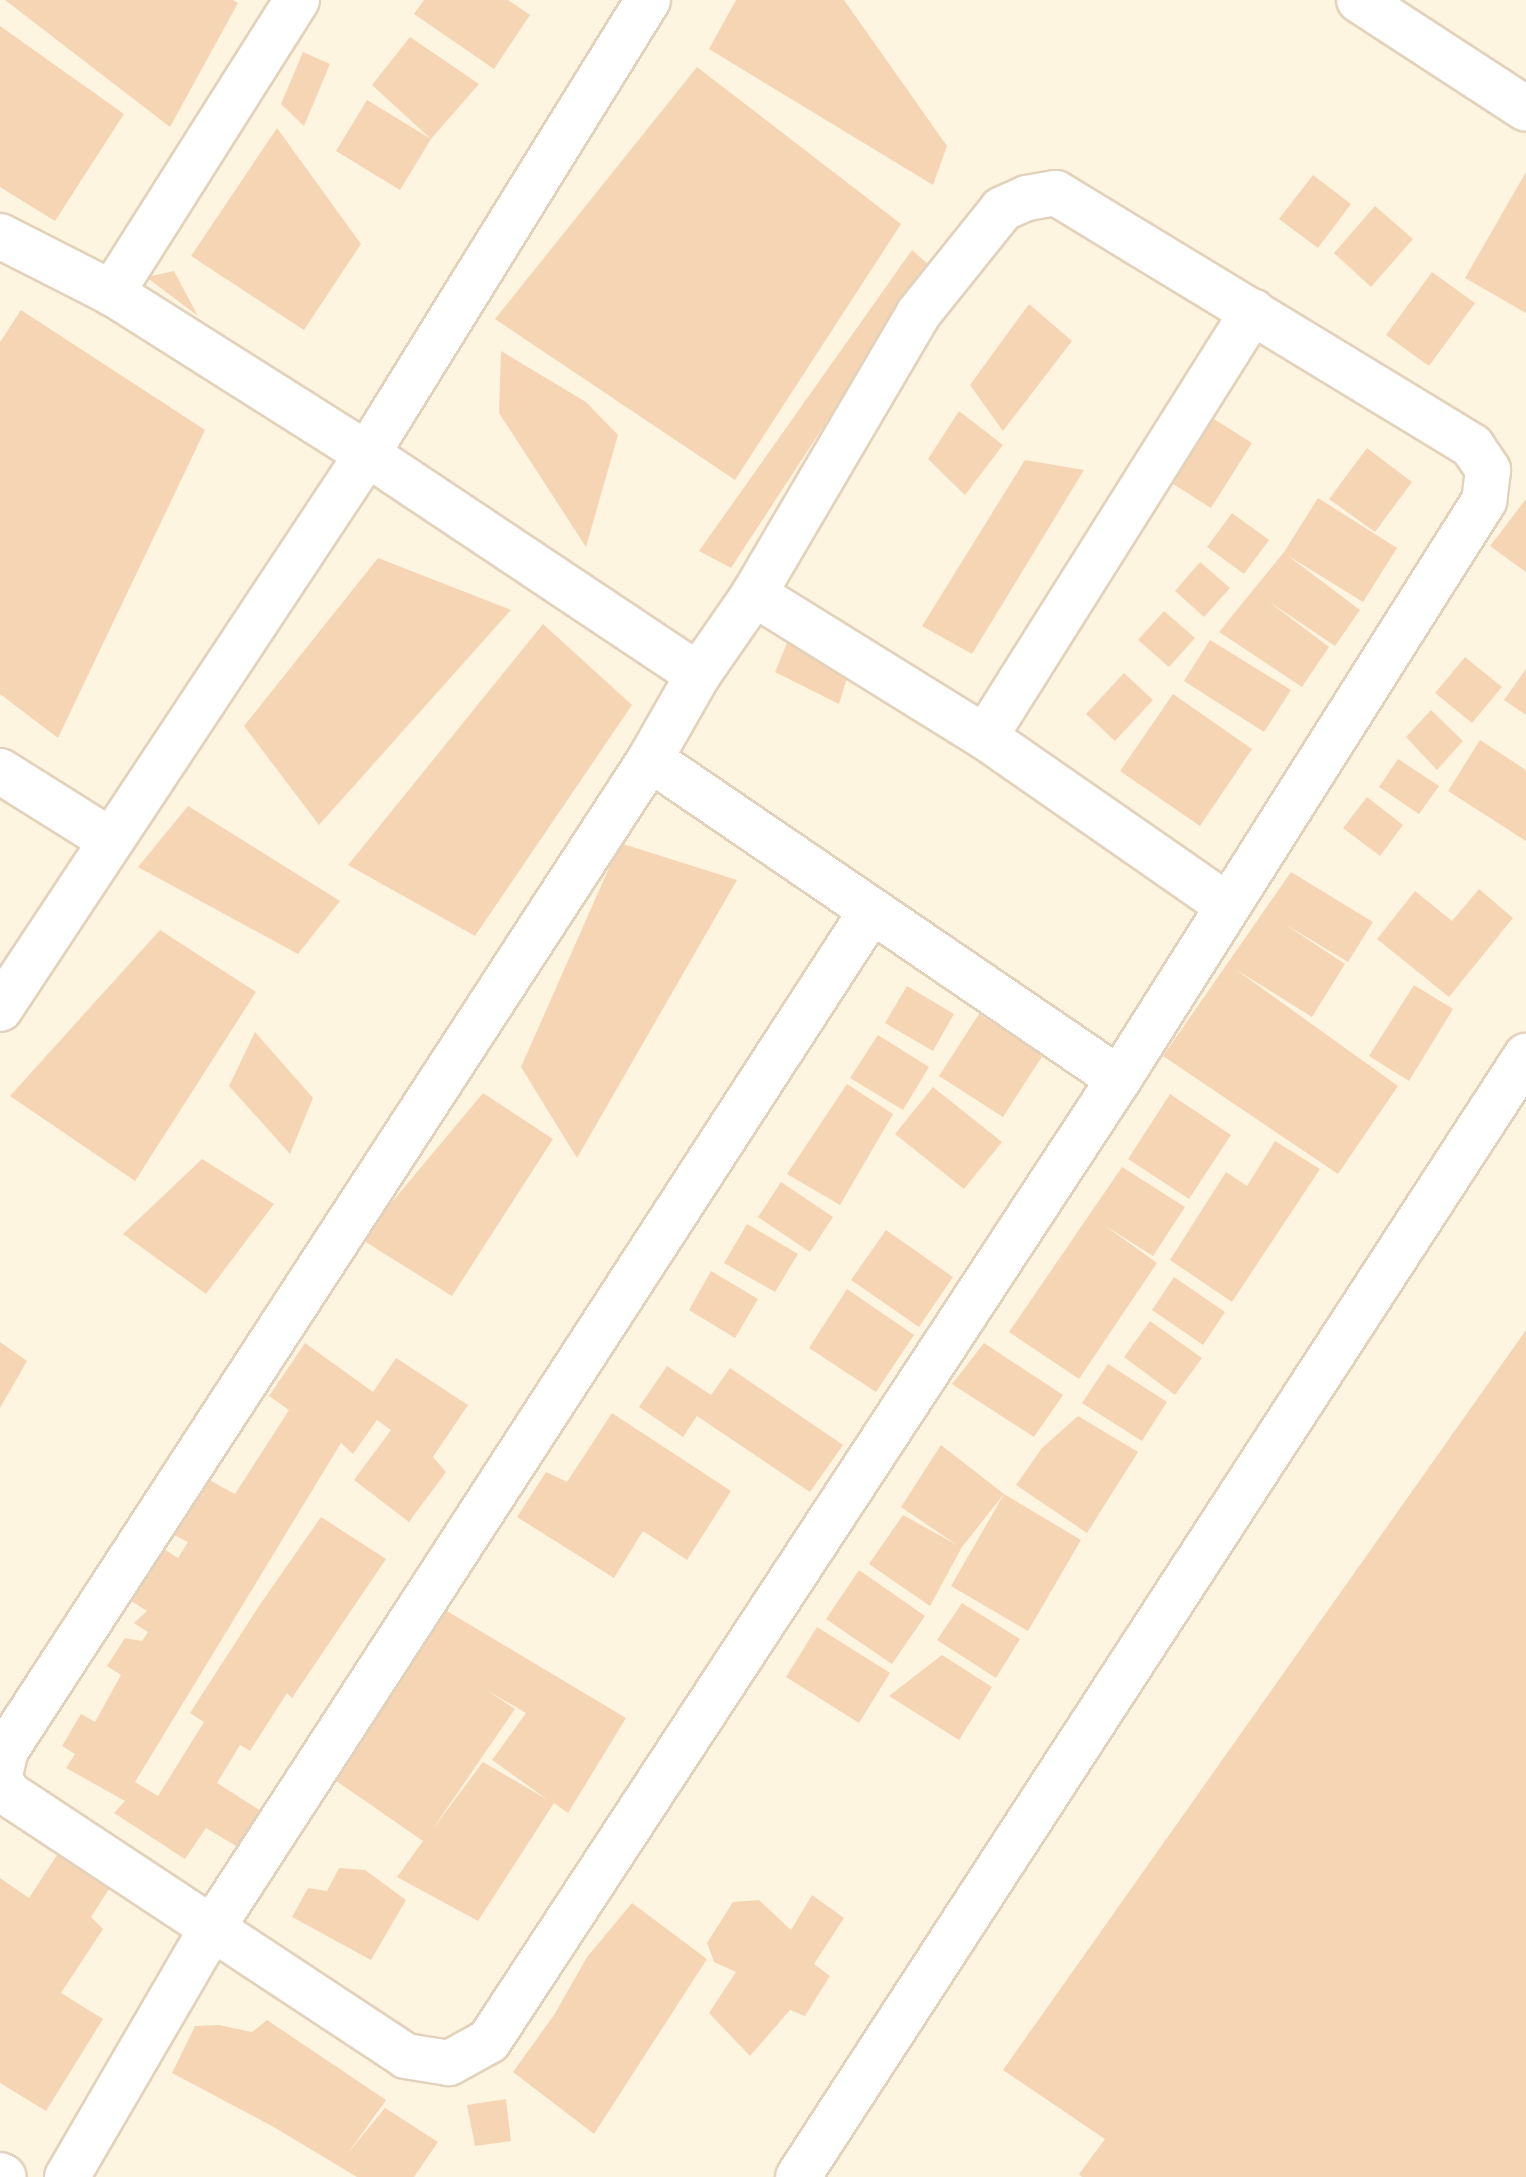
<!DOCTYPE html>
<style>
body{margin:0}
#map{position:relative;width:1526px;height:2177px;overflow:hidden;background:#fef5e0;font-family:"Space Grotesk",sans-serif}
div>[style]{position:absolute}
.building>*{inset:0;background:#f6d5b5}
.roads{filter:drop-shadow(2px 0 #e3d2bb) drop-shadow(-2px 0 #e3d2bb) drop-shadow(0 2px #e3d2bb) drop-shadow(0 -2px #e3d2bb)}
.minor>*{height:44px;margin:-22px;padding:0 22px;transform-origin:22px;border-radius:22px;background:#fff}
span{translate:-50% -50%;white-space:nowrap;text-align:center;line-height:1.15;-webkit-text-stroke:6px #fff8e9;paint-order:stroke}
</style>
<div id="map">
<div class="building">
<i style="clip-path:polygon(5px 0,233px 0,238px 3px,170px 127px)"></i>
<i style="clip-path:polygon(424px 0,508px 0,530px 15px,494px 69px,414px 14px)"></i>
<i style="clip-path:polygon(736px 0,844px 0,947px 146px,933px 185px,709px 49px)"></i>
<i style="clip-path:polygon(0 26px,124px 114px,55px 221px,0 187px)"></i>
<i style="clip-path:polygon(410px 37px,479px 84px,431px 139px,372px 85px)"></i>
<i style="clip-path:polygon(303px 52px,330px 64px,304px 126px,281px 104px)"></i>
<i style="clip-path:polygon(697px 67px,901px 224px,735px 480px,495px 319px)"></i>
<i style="clip-path:polygon(367px 100px,431px 139px,400px 190px,336px 151px)"></i>
<i style="clip-path:polygon(277px 128px,361px 244px,304px 330px,191px 256px)"></i>
<i style="clip-path:polygon(1526px 172px,1526px 313px,1465px 278px)"></i>
<i style="clip-path:polygon(1313px 175px,1351px 204px,1318px 248px,1279px 219px)"></i>
<i style="clip-path:polygon(1375px 206px,1413px 239px,1371px 287px,1334px 253px)"></i>
<i style="clip-path:polygon(912px 250px,929px 265px,731px 568px,699px 551px)"></i>
<i style="clip-path:polygon(174px 271px,198px 316px,146px 277px)"></i>
<i style="clip-path:polygon(1432px 272px,1475px 303px,1429px 366px,1386px 335px)"></i>
<i style="clip-path:polygon(1029px 304px,1072px 341px,1003px 431px,970px 385px)"></i>
<i style="clip-path:polygon(21px 310px,205px 430px,58px 738px,0 694px,0 342px)"></i>
<i style="clip-path:polygon(501px 351px,586px 402px,618px 435px,586px 547px,499px 413px)"></i>
<i style="clip-path:polygon(959px 411px,1003px 445px,965px 495px,928px 459px)"></i>
<i style="clip-path:polygon(1203px 412px,1252px 443px,1211px 508px,1162px 477px)"></i>
<i style="clip-path:polygon(1367px 448px,1412px 482px,1375px 532px,1329px 499px)"></i>
<i style="clip-path:polygon(1025px 460px,1084px 470px,972px 654px,922px 626px)"></i>
<i style="clip-path:polygon(1318px 498px,1397px 548px,1363px 602px,1287px 555px,1360px 610px,1335px 646px,1268px 601px,1329px 647px,1302px 687px,1219px 632px,1284px 552px)"></i>
<i style="clip-path:polygon(1526px 499px,1526px 572px,1490px 546px)"></i>
<i style="clip-path:polygon(1232px 513px,1269px 540px,1244px 574px,1207px 547px)"></i>
<i style="clip-path:polygon(378px 558px,511px 610px,319px 825px,244px 726px)"></i>
<i style="clip-path:polygon(1200px 562px,1230px 588px,1204px 617px,1175px 591px)"></i>
<i style="clip-path:polygon(1164px 611px,1195px 638px,1169px 667px,1138px 640px)"></i>
<i style="clip-path:polygon(543px 624px,632px 705px,475px 936px,348px 865px)"></i>
<i style="clip-path:polygon(790px 636px,850px 668px,839px 704px,775px 672px)"></i>
<i style="clip-path:polygon(1210px 640px,1291px 690px,1264px 732px,1184px 681px)"></i>
<i style="clip-path:polygon(1465px 657px,1502px 687px,1472px 723px,1435px 693px)"></i>
<i style="clip-path:polygon(1526px 669px,1526px 715px,1504px 700px)"></i>
<i style="clip-path:polygon(1124px 673px,1153px 700px,1115px 741px,1086px 714px)"></i>
<i style="clip-path:polygon(1173px 694px,1252px 749px,1200px 826px,1120px 771px)"></i>
<i style="clip-path:polygon(1431px 710px,1463px 741px,1437px 770px,1406px 737px)"></i>
<i style="clip-path:polygon(1480px 740px,1526px 770px,1526px 841px,1448px 791px)"></i>
<i style="clip-path:polygon(1398px 759px,1439px 786px,1419px 814px,1379px 787px)"></i>
<i style="clip-path:polygon(1367px 797px,1403px 825px,1380px 856px,1343px 828px)"></i>
<i style="clip-path:polygon(188px 806px,340px 901px,298px 954px,138px 867px)"></i>
<i style="clip-path:polygon(620px 843px,737px 880px,577px 1158px,521px 1067px)"></i>
<i style="clip-path:polygon(1291px 872px,1373px 922px,1348px 962px,1283px 923px,1345px 964px,1312px 1017px,1235px 969px,1398px 1086px,1338px 1174px,1163px 1056px)"></i>
<i style="clip-path:polygon(1479px 889px,1513px 918px,1449px 997px,1377px 939px,1415px 891px,1452px 921px)"></i>
<i style="clip-path:polygon(160px 930px,256px 992px,135px 1181px,10px 1096px)"></i>
<i style="clip-path:polygon(1414px 985px,1453px 1009px,1409px 1081px,1369px 1056px)"></i>
<i style="clip-path:polygon(907px 986px,954px 1014px,933px 1051px,885px 1023px)"></i>
<i style="clip-path:polygon(979px 1014px,1043px 1055px,1003px 1117px,939px 1076px)"></i>
<i style="clip-path:polygon(255px 1032px,313px 1098px,290px 1154px,229px 1086px)"></i>
<i style="clip-path:polygon(878px 1035px,929px 1067px,903px 1110px,850px 1078px)"></i>
<i style="clip-path:polygon(847px 1084px,893px 1114px,840px 1205px,787px 1174px)"></i>
<i style="clip-path:polygon(933px 1087px,1002px 1142px,964px 1189px,895px 1134px)"></i>
<i style="clip-path:polygon(483px 1093px,553px 1139px,452px 1296px,361px 1239px)"></i>
<i style="clip-path:polygon(1170px 1094px,1231px 1135px,1189px 1199px,1128px 1159px)"></i>
<i style="clip-path:polygon(1275px 1141px,1320px 1169px,1232px 1302px,1170px 1260px,1226px 1172px,1247px 1186px)"></i>
<i style="clip-path:polygon(202px 1159px,274px 1204px,206px 1294px,123px 1234px)"></i>
<i style="clip-path:polygon(1122px 1167px,1185px 1207px,1153px 1256px,1104px 1225px,1157px 1263px,1079px 1379px,1009px 1332px)"></i>
<i style="clip-path:polygon(781px 1182px,833px 1217px,810px 1252px,758px 1217px)"></i>
<i style="clip-path:polygon(747px 1224px,798px 1254px,775px 1292px,724px 1263px)"></i>
<i style="clip-path:polygon(886px 1230px,953px 1277px,919px 1327px,851px 1280px)"></i>
<i style="clip-path:polygon(711px 1271px,758px 1299px,735px 1338px,689px 1310px)"></i>
<i style="clip-path:polygon(1174px 1277px,1225px 1312px,1203px 1345px,1152px 1310px)"></i>
<i style="clip-path:polygon(847px 1289px,914px 1335px,876px 1392px,809px 1348px)"></i>
<i style="clip-path:polygon(1150px 1321px,1202px 1358px,1175px 1395px,1124px 1357px)"></i>
<i style="clip-path:polygon(1526px 1330px,1526px 2177px,1082px 2177px,1079px 2174px,1105px 2139px,1003px 2070px)"></i>
<i style="clip-path:polygon(0 1342px,27px 1361px,0 1408px)"></i>
<i style="clip-path:polygon(305px 1343px,373px 1392px,396px 1358px,468px 1405px,433px 1457px,446px 1472px,409px 1522px,354px 1480px,391px 1430px,377px 1420px,353px 1454px,341px 1443px,135px 1782px,158px 1796px,204px 1722px,190px 1713px,259px 1606px,321px 1517px,386px 1559px,292px 1698px,287px 1693px,250px 1751px,240px 1745px,217px 1783px,264px 1813px,241px 1849px,206px 1828px,185px 1859px,114px 1813px,125px 1801px,66px 1768px,75px 1754px,62px 1746px,81px 1714px,95px 1722px,121px 1675px,107px 1666px,125px 1638px,142px 1641px,148px 1632px,134px 1623px,147px 1611px,120px 1594px,153px 1542px,178px 1558px,188px 1542px,170px 1533px,202px 1476px,235px 1494px,289px 1410px,269px 1396px)"></i>
<i style="clip-path:polygon(984px 1343px,1063px 1395px,1034px 1437px,952px 1384px)"></i>
<i style="clip-path:polygon(1108px 1364px,1167px 1402px,1142px 1441px,1082px 1403px)"></i>
<i style="clip-path:polygon(667px 1366px,711px 1395px,730px 1368px,843px 1445px,810px 1492px,697px 1416px,683px 1437px,639px 1407px)"></i>
<i style="clip-path:polygon(612px 1413px,731px 1491px,687px 1560px,643px 1531px,614px 1578px,517px 1517px,546px 1472px,567px 1482px)"></i>
<i style="clip-path:polygon(1078px 1416px,1138px 1452px,1087px 1533px,1016px 1485px,1042px 1448px)"></i>
<i style="clip-path:polygon(941px 1445px,1004px 1494px,962px 1547px,930px 1606px,869px 1564px,903px 1515px,957px 1545px,901px 1507px)"></i>
<i style="clip-path:polygon(1004px 1494px,1081px 1540px,1028px 1631px,951px 1586px)"></i>
<i style="clip-path:polygon(859px 1570px,925px 1616px,892px 1664px,826px 1619px)"></i>
<i style="clip-path:polygon(962px 1603px,1020px 1639px,996px 1678px,937px 1640px)"></i>
<i style="clip-path:polygon(evenodd,447px 1611px,626px 1718px,568px 1813px,554px 1803px,478px 1921px,397px 1877px,423px 1841px,332px 1778px,447px 1611px,488px 1691px,526px 1713px,492px 1760px,548px 1800px,483px 1762px,432px 1830px,515px 1709px,488px 1691px)"></i>
<i style="clip-path:polygon(817px 1627px,890px 1673px,859px 1723px,786px 1677px)"></i>
<i style="clip-path:polygon(942px 1655px,992px 1687px,959px 1740px,889px 1696px)"></i>
<i style="clip-path:polygon(59px 1852px,111px 1886px,91px 1917px,103px 1929px,61px 1993px,103px 2019px,46px 2111px,0 2083px,0 1878px,29px 1898px)"></i>
<i style="clip-path:polygon(339px 1868px,365px 1870px,406px 1900px,371px 1960px,292px 1917px,308px 1888px,327px 1891px)"></i>
<i style="clip-path:polygon(812px 1895px,844px 1918px,814px 1964px,830px 1976px,805px 2016px,790px 2010px,750px 2056px,709px 2013px,736px 1972px,714px 1962px,707px 1943px,733px 1902px,759px 1900px,791px 1930px)"></i>
<i style="clip-path:polygon(632px 1903px,707px 1959px,594px 2134px,513px 2072px,554px 2015px,587px 1957px)"></i>
<i style="clip-path:polygon(267px 2020px,386px 2100px,348px 2153px,385px 2108px,438px 2142px,414px 2177px,357px 2177px,272px 2126px,172px 2073px,195px 2026px,219px 2025px,252px 2032px)"></i>
<i style="clip-path:polygon(506px 2099px,511px 2141px,475px 2146px,467px 2105px)"></i>
</div>
<div class="roads">
<div class="minor">
<i style="left:297px;top:0;width:347px;rotate:122.3deg"></i>
<i style="left:112px;top:293px;width:302px;rotate:32.3deg"></i>
<i style="left:367px;top:454px;width:398px;rotate:33.7deg"></i>
<i style="left:1359px;top:0;width:199px;rotate:33.1deg"></i>
<i style="left:0;top:236px;width:126px;rotate:27deg"></i>
<i style="left:754px;top:594px;width:272px;rotate:31.8deg"></i>
<i style="left:985px;top:737px;width:295px;rotate:34.8deg"></i>
<i style="left:985px;top:737px;width:503px;rotate:-57.83deg"></i>
<i style="left:650px;top:759px;width:568px;rotate:34.31deg"></i>
<i style="left:0;top:771px;width:130px;rotate:32.1deg"></i>
<i style="left:0;top:1009px;width:665px;rotate:-56.52deg"></i>
<i style="left:367px;top:454px;width:534px;rotate:-58.24deg"></i>
<i style="left:0;top:1774px;width:25px;rotate:-76deg"></i>
<i style="left:6px;top:1750px;width:1182px;rotate:-56.98deg"></i>
<i style="left:650px;top:759px;width:97px;rotate:-60.3deg"></i>
<i style="left:698px;top:675px;width:98px;rotate:-55.3deg"></i>
<i style="left:754px;top:594px;width:324px;rotate:-59.6deg"></i>
<i style="left:918px;top:314px;width:134px;rotate:-51.3deg"></i>
<i style="left:1002px;top:209px;width:27px;rotate:-24deg"></i>
<i style="left:1027px;top:198px;width:29px;rotate:-10deg"></i>
<i style="left:1056px;top:193px;width:487px;rotate:31.3deg"></i>
<i style="left:1472px;top:446px;width:29px;rotate:56deg"></i>
<i style="left:1488px;top:470px;width:31px;rotate:97deg"></i>
<i style="left:1484px;top:501px;width:684px;rotate:122.27deg"></i>
<i style="left:1119px;top:1079px;width:1150px;rotate:123.22deg"></i>
<i style="left:489px;top:2041px;width:46px;rotate:151.2deg"></i>
<i style="left:449px;top:2063px;width:44px;rotate:-170.8deg"></i>
<i style="left:406px;top:2056px;width:476px;rotate:-146.6deg"></i>
<i style="left:8px;top:1794px;width:18px;rotate:-117deg"></i>
<i style="left:0;top:2175px;width:4px;rotate:27deg"></i>
<i style="left:67px;top:2177px;width:286px;rotate:-59.8deg"></i>
<i style="left:211px;top:1930px;width:1215px;rotate:-57.06deg"></i>
<i style="left:798px;top:2177px;width:1337px;rotate:-57deg"></i>
</div>
</div>
</div>
